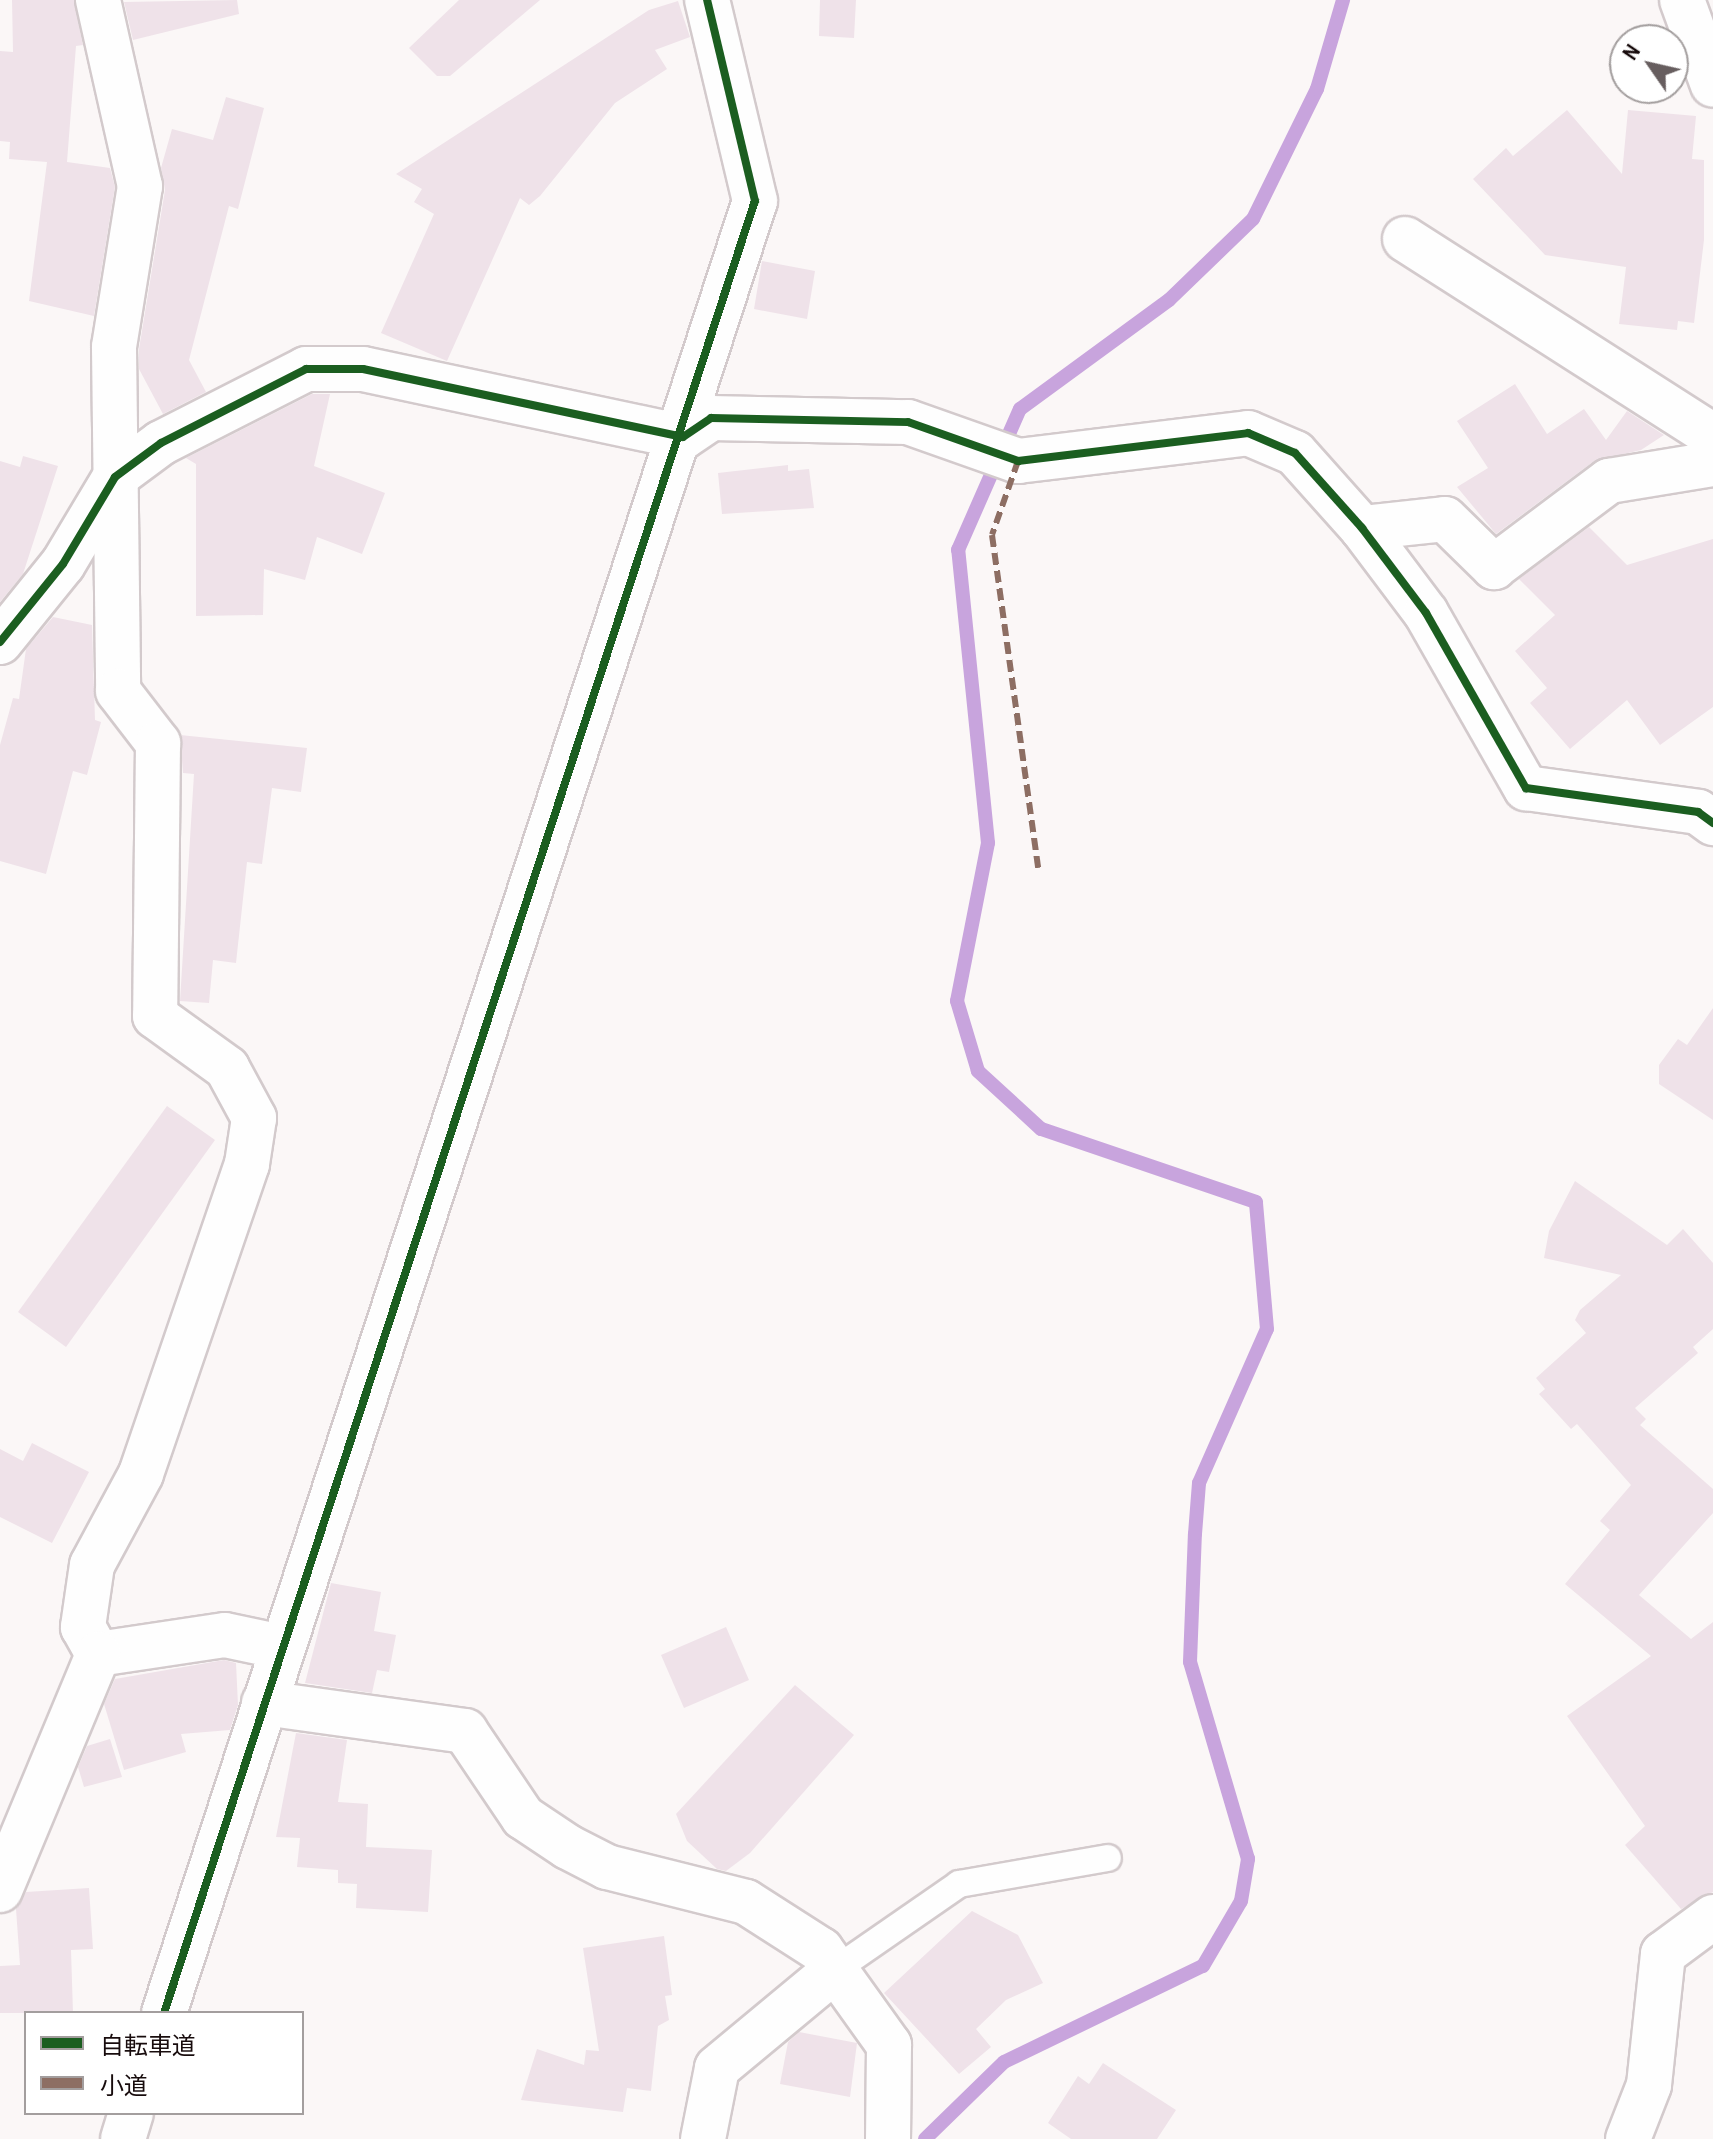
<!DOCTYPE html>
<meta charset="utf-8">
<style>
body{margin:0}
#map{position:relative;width:1713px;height:2139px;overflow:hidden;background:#fbf7f7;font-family:"Archivo Narrow","Noto Sans JP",sans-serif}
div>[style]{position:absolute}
.stream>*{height:14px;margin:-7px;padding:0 7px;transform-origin:7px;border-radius:7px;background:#c8a4dd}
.building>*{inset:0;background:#efe2e9}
.roads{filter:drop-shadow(2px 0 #d3cacc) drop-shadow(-2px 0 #d3cacc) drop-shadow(0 2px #d3cacc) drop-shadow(0 -2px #d3cacc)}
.lane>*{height:26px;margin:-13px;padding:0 13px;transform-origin:13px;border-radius:13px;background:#fefefe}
.street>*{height:44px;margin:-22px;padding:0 22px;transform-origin:22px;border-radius:22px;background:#fefefe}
.secondary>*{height:44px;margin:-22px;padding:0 22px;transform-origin:22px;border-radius:22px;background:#fefefe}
.quiet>*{height:6px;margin-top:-3px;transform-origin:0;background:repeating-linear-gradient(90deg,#8d6e63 0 12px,transparent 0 18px)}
.cycleway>*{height:8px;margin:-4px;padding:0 4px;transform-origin:4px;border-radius:4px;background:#1b5e20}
span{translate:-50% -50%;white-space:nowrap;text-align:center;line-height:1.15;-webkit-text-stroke:6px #fff;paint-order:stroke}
.legend{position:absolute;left:24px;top:2011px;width:280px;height:104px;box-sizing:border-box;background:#fff;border:2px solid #a39e9e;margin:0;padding:10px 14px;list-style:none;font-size:24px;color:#180c0d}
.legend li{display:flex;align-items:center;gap:16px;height:40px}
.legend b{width:40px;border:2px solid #a39e9e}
.north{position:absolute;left:1609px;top:24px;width:80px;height:80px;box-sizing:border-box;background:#fff;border:2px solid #a39e9e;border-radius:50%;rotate:304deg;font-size:22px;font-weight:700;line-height:32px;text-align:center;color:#180c0d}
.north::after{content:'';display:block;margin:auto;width:28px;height:36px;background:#675e5f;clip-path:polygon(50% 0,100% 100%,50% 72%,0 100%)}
</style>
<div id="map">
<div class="stream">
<i style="left:925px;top:2139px;width:110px;rotate:-44.3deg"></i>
<i style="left:1004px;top:2062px;width:221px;rotate:-25.8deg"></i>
<i style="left:1203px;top:1966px;width:75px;rotate:-59.7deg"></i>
<i style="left:1241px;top:1901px;width:43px;rotate:-80.5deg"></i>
<i style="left:1248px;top:1859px;width:205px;rotate:-106.4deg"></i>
<i style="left:1190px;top:1662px;width:128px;rotate:-87.8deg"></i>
<i style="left:1195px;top:1534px;width:51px;rotate:-85.5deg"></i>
<i style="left:1199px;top:1483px;width:168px;rotate:-66.2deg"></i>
<i style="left:1267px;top:1329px;width:127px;rotate:-95deg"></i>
<i style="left:1256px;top:1202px;width:227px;rotate:-161.2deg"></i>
<i style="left:1041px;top:1129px;width:86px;rotate:-137.4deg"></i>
<i style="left:978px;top:1071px;width:73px;rotate:-106.7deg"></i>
<i style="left:957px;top:1001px;width:161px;rotate:-78.9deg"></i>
<i style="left:988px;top:843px;width:295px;rotate:-95.8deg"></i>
<i style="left:958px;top:550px;width:154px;rotate:-66.3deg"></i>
<i style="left:1020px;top:409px;width:185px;rotate:-36.2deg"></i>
<i style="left:1169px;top:300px;width:117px;rotate:-44deg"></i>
<i style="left:1253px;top:219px;width:145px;rotate:-63.8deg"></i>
<i style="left:1317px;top:89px;width:93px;rotate:-73.7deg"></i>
</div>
<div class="building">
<i style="clip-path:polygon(12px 0,74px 0,83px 45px,76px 46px,67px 162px,110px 168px,115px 187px,94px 316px,29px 301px,47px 162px,9px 159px,10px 142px,0 141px,0 51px,13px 52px)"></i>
<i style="clip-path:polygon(237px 0,239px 14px,133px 40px,124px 2px)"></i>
<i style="clip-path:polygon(459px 0,540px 0,450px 76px,437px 76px,409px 48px)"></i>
<i style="clip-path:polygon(820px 0,856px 0,854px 38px,819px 36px)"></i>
<i style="clip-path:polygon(678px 1px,690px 37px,655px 50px,667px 69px,615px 103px,540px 196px,529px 205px,520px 198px,447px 361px,381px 333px,434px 214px,414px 202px,422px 189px,396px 174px,649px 10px)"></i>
<i style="clip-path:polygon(226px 97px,264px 108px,238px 209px,229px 206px,189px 360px,206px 392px,163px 414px,139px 369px,139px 349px,165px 190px,161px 168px,172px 129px,213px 140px)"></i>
<i style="clip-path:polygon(1567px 110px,1622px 174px,1628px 110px,1696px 116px,1692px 159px,1704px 160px,1704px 240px,1694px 323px,1678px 321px,1677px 330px,1619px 324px,1626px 267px,1545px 255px,1473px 179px,1506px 148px,1513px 156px)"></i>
<i style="clip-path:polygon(762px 261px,815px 271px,807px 319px,754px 309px)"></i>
<i style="clip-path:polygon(1515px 384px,1547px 434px,1584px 409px,1606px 440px,1627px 411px,1664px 435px,1641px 450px,1594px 461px,1496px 534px,1457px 487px,1488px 468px,1457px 421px)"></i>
<i style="clip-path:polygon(312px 394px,330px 394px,314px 466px,385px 493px,362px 554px,317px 537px,305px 580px,264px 569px,263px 615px,196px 616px,196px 464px,186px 458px)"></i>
<i style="clip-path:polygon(23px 456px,58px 466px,23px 574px,0 602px,0 461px,20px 467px)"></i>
<i style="clip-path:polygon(788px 465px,788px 471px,809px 469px,814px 508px,722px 514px,718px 473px)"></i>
<i style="clip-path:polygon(1589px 527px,1627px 565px,1713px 539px,1713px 707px,1660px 745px,1627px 700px,1570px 749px,1530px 703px,1547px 688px,1515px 651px,1555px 615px,1519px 579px)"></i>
<i style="clip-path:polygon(53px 617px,92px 625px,95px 720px,101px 722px,87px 775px,73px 771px,46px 874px,0 861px,0 745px,13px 698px,19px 699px,26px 649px)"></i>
<i style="clip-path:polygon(180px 735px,307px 748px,301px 792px,272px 788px,262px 864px,247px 862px,236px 963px,213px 960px,209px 1003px,180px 1001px,194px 774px,183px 773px)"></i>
<i style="clip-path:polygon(1713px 1008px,1713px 1120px,1659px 1084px,1659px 1065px,1678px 1039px,1687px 1045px)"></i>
<i style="clip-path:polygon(167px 1106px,215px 1140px,66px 1347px,18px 1312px)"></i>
<i style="clip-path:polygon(1575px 1181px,1667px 1245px,1683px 1229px,1713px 1263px,1713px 1329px,1693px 1347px,1698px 1353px,1635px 1408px,1646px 1419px,1640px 1425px,1713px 1489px,1713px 1513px,1639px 1595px,1691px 1639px,1713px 1622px,1713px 1892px,1681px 1909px,1625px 1845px,1645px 1826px,1567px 1716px,1651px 1656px,1565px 1584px,1610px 1530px,1600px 1521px,1631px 1485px,1577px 1424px,1571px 1429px,1539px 1394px,1545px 1389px,1536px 1378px,1586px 1333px,1575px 1320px,1580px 1310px,1621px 1275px,1544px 1258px,1549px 1231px)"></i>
<i style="clip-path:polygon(32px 1443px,89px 1472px,52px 1543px,0 1517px,0 1449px,23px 1461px)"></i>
<i style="clip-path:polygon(331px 1583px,381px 1592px,374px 1631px,396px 1635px,389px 1672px,377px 1670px,372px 1693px,305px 1683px)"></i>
<i style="clip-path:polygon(726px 1627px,749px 1680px,684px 1708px,661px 1655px)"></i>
<i style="clip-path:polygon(224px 1660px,236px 1663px,238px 1705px,230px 1730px,181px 1734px,186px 1752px,124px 1770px,104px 1704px,115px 1679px)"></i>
<i style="clip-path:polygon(795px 1685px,854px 1735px,750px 1853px,726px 1871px,717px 1869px,687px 1841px,676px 1814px)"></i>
<i style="clip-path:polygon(296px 1733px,347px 1740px,338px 1802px,368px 1804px,366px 1847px,432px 1850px,428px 1912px,356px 1908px,357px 1884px,338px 1883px,338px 1870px,297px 1867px,300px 1838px,276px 1837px)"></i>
<i style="clip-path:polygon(110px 1739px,122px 1777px,84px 1787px,78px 1767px,87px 1746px)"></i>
<i style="clip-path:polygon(89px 1888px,93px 1949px,71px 1950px,73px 2013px,0 2013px,0 1966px,20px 1965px,16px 1909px,26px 1892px)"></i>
<i style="clip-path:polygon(972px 1911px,1018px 1935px,1043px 1983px,1006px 2000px,976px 2029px,991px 2047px,959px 2074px,884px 1993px)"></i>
<i style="clip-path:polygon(664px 1936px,672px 1995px,665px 1996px,669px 2020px,658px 2026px,651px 2091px,627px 2088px,623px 2112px,521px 2100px,537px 2049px,584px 2065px,586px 2050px,599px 2051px,583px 1948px)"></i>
<i style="clip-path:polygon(799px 2032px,857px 2043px,850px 2097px,780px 2084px,788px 2042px)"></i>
<i style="clip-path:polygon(1103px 2063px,1176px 2110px,1157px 2139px,1071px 2139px,1048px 2123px,1078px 2076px,1089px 2084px)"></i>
</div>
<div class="roads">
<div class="lane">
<i style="left:835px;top:1970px;width:151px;rotate:-34.7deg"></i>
<i style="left:959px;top:1884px;width:151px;rotate:-9.9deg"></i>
</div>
<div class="street">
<i style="left:98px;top:0;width:191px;rotate:77.3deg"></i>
<i style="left:140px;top:186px;width:163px;rotate:99.2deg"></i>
<i style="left:114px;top:347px;width:344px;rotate:89.3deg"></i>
<i style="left:118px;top:691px;width:66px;rotate:52.4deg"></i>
<i style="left:158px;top:743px;width:273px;rotate:90.6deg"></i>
<i style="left:155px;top:1016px;width:89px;rotate:35.8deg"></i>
<i style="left:227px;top:1068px;width:57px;rotate:61.6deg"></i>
<i style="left:254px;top:1118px;width:47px;rotate:98.7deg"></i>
<i style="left:247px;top:1164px;width:328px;rotate:108.9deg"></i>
<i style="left:141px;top:1474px;width:103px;rotate:118.3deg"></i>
<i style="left:92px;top:1565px;width:63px;rotate:98.3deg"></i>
<i style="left:83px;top:1627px;width:31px;rotate:61deg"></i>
<i style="left:98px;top:1654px;width:128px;rotate:-8.5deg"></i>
<i style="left:225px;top:1635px;width:58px;rotate:11.9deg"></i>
<i style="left:1682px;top:0;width:90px;rotate:70deg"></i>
<i style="left:1405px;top:239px;width:366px;rotate:32.6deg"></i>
<i style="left:1362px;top:528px;width:83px;rotate:-6.2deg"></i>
<i style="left:1445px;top:519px;width:69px;rotate:44.4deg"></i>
<i style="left:1494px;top:567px;width:144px;rotate:-36.8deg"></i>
<i style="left:1609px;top:481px;width:105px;rotate:-9.3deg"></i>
<i style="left:0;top:642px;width:100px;rotate:-51.1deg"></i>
<i style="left:63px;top:564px;width:101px;rotate:-59.1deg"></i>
<i style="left:115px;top:477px;width:57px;rotate:-36.5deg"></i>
<i style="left:161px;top:443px;width:163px;rotate:-27deg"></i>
<i style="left:306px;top:369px;width:57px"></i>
<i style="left:363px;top:369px;width:327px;rotate:12deg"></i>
<i style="left:683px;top:437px;width:34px;rotate:-34deg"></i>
<i style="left:711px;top:418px;width:197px;rotate:1.2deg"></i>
<i style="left:908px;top:422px;width:117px;rotate:19.5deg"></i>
<i style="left:1018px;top:461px;width:232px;rotate:-6.9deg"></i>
<i style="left:1248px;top:433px;width:51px;rotate:23.1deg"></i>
<i style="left:1295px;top:453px;width:101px;rotate:48.2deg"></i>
<i style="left:1362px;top:528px;width:106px;rotate:53deg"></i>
<i style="left:1426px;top:613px;width:202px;rotate:60.3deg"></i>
<i style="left:1526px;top:788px;width:174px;rotate:7.9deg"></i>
<i style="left:1698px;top:812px;width:19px;rotate:36deg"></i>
<i style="left:264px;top:1703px;width:203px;rotate:7.9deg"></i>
<i style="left:465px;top:1731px;width:104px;rotate:56deg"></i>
<i style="left:523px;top:1817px;width:54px;rotate:33.7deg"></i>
<i style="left:568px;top:1847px;width:44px;rotate:27.1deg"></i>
<i style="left:607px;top:1867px;width:143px;rotate:14.1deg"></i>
<i style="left:746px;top:1902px;width:89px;rotate:32.6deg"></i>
<i style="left:821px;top:1950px;width:117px;rotate:54.4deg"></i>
<i style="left:889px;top:2045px;width:94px;rotate:90.6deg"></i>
<i style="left:0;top:1890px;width:256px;rotate:-67.4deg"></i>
<i style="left:703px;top:2139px;width:72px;rotate:-78.8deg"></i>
<i style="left:717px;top:2068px;width:153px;rotate:-39.7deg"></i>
<i style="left:1628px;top:2139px;width:58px;rotate:-68.7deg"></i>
<i style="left:1649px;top:2085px;width:132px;rotate:-83.9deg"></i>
<i style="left:1663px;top:1954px;width:62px;rotate:-36.5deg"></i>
</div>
<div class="secondary">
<i style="left:164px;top:2013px;width:1906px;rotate:-71.94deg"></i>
<i style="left:755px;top:201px;width:207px;rotate:-103.4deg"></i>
<i style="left:123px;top:2139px;width:27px;rotate:-73deg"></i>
</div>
</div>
<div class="quiet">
<i style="left:1018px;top:461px;width:78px;rotate:109.4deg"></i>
<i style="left:992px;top:535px;width:336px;rotate:82.1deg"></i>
</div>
<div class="cycleway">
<i style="left:0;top:642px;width:100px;rotate:-51.1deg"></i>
<i style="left:63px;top:564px;width:101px;rotate:-59.1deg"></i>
<i style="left:115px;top:477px;width:57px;rotate:-36.5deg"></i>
<i style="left:161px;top:443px;width:163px;rotate:-27deg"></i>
<i style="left:306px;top:369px;width:57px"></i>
<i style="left:363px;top:369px;width:327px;rotate:12deg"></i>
<i style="left:683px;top:437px;width:34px;rotate:-34deg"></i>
<i style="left:711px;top:418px;width:197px;rotate:1.2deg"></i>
<i style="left:908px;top:422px;width:117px;rotate:19.5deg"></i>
<i style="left:1018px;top:461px;width:232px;rotate:-6.9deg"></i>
<i style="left:1248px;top:433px;width:51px;rotate:23.1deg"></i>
<i style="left:1295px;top:453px;width:101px;rotate:48.2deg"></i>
<i style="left:1362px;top:528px;width:106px;rotate:53deg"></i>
<i style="left:1426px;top:613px;width:202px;rotate:60.3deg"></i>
<i style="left:1526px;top:788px;width:174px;rotate:7.9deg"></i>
<i style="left:1698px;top:812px;width:19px;rotate:36deg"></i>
<i style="left:164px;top:2013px;width:1906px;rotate:-71.94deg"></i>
<i style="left:755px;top:201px;width:207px;rotate:-103.4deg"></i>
</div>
<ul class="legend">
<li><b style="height:10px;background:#1b5e20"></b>自転車道</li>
<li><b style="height:10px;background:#8d6e63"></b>小道</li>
</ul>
<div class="north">N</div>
</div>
